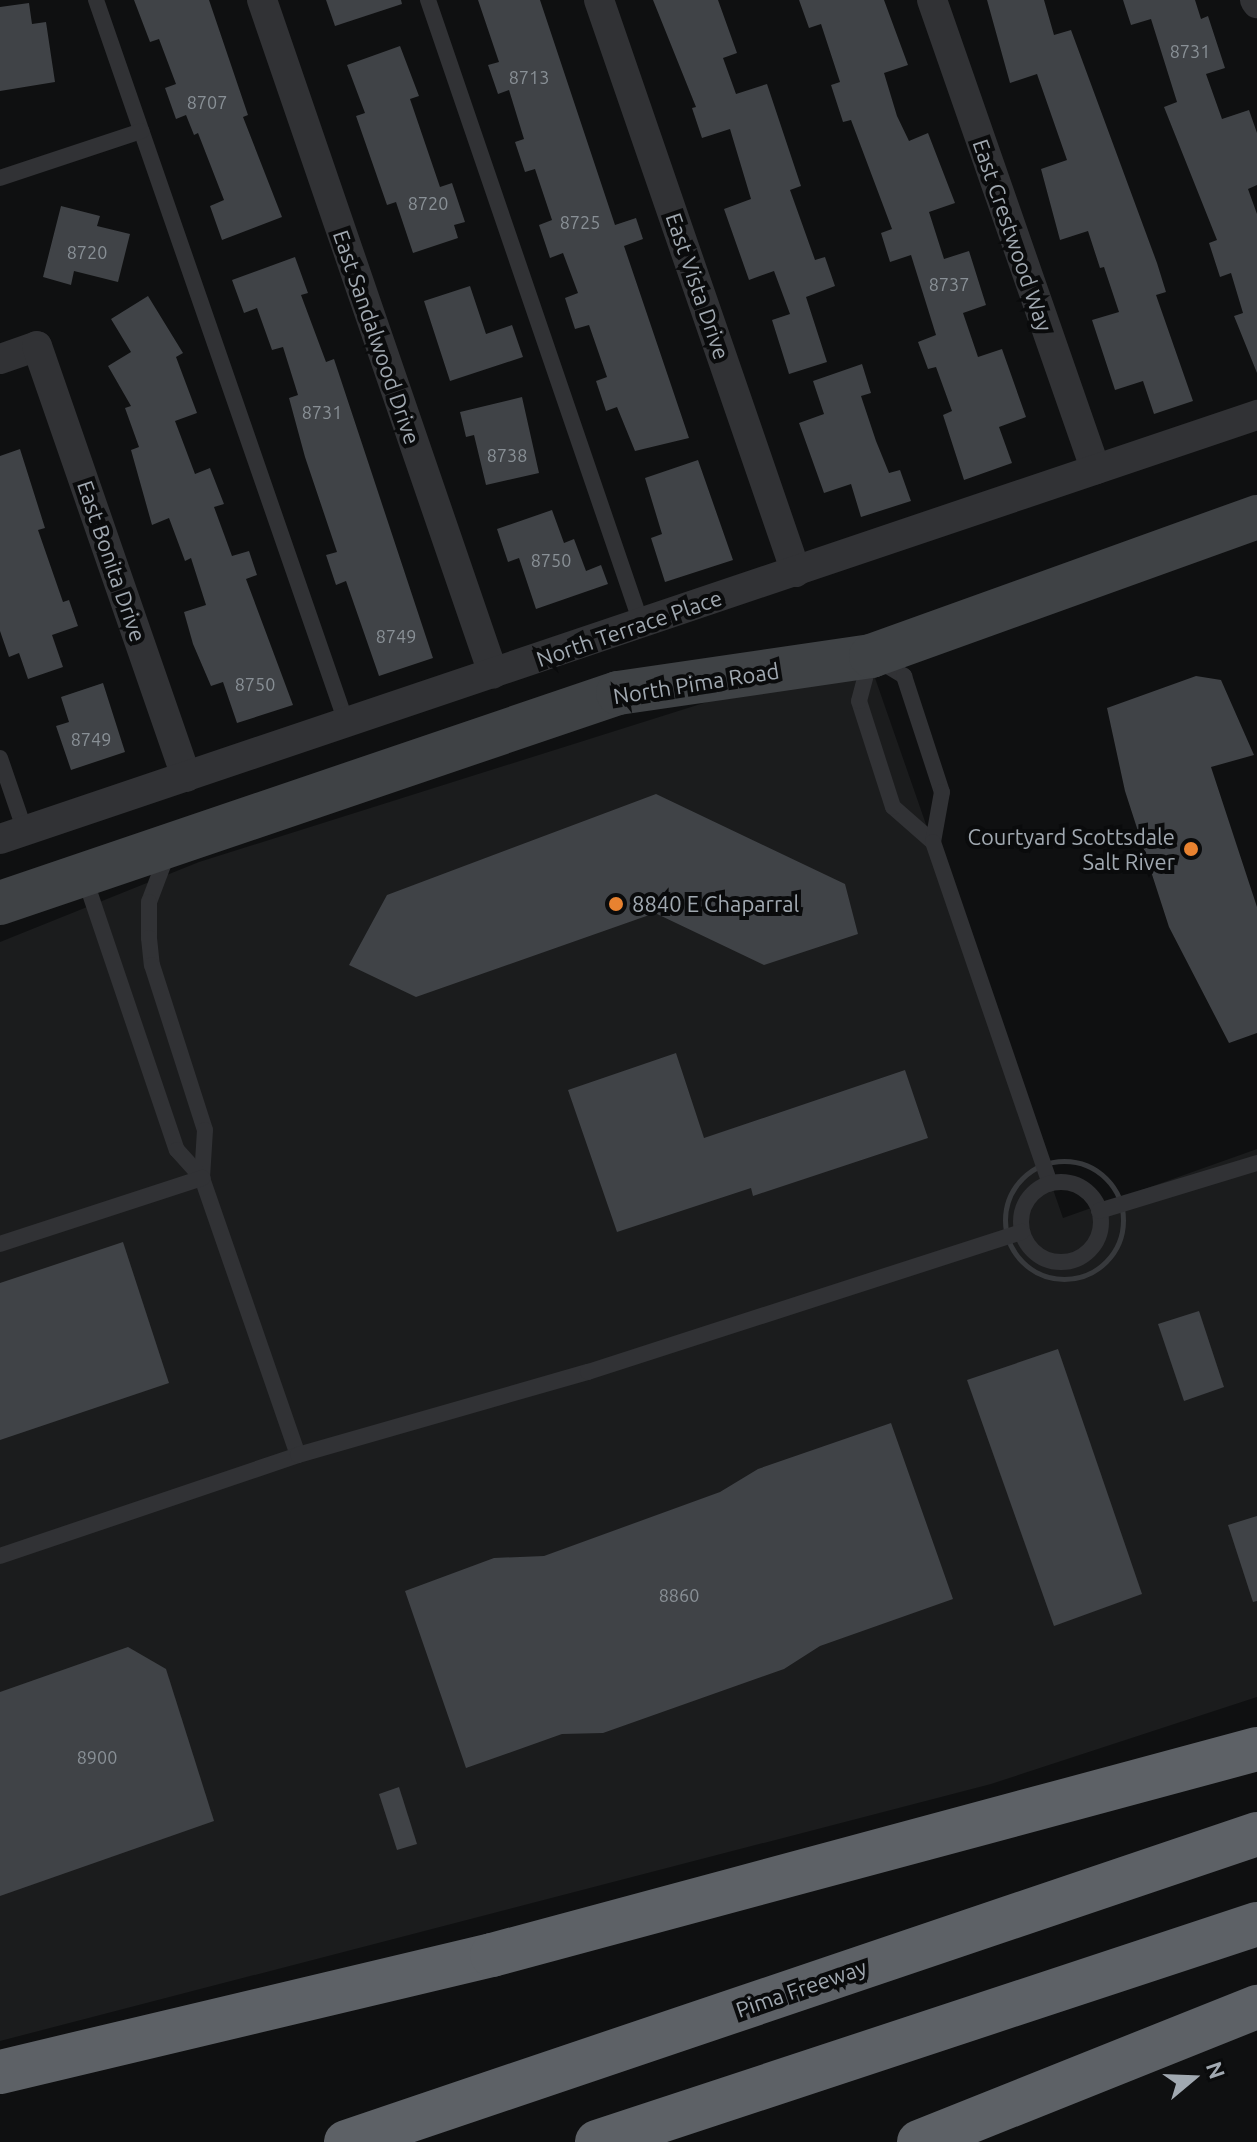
<!DOCTYPE html>
<style>
body{margin:0}
#map{position:relative;width:1257px;height:2142px;overflow:hidden;background:#0f1011;font-family:Ubuntu,sans-serif}
div>[style]{position:absolute}
.built>*{inset:0;background:#1b1c1d}
.building>*{inset:0;background:#404347}
.path>*{height:5px;margin-top:-2.5px;transform-origin:0;background:repeating-linear-gradient(90deg,#37393c 0 4px,transparent 0 10px)}
.path>.ring{margin:-2.5px;padding:0;box-sizing:content-box;background:none;border:5px solid #37393c;border-radius:50%}
.lane>*{height:16px;margin:-8px;padding:0 8px;transform-origin:8px;border-radius:8px;background:#313235}
.lane>.ring{margin:-8px;padding:0;box-sizing:content-box;background:none;border:16px solid #313235;border-radius:50%}
.street>*{height:30px;margin:-15px;padding:0 15px;transform-origin:15px;border-radius:15px;background:#313235}
.secondary>*{height:44px;margin:-22px;padding:0 22px;transform-origin:22px;border-radius:22px;background:#3f4245}
.highway>*{height:44px;margin:-22px;padding:0 22px;transform-origin:22px;border-radius:22px;background:#5d6166}
.dots>*{width:22px;height:22px;translate:-50% -50%;box-sizing:border-box;border:4px solid #0a0b0c;border-radius:50%}
span{translate:-50% -50%;white-space:nowrap;text-align:center;line-height:1.15;-webkit-text-stroke:8px #0a0b0c;paint-order:stroke}
.number-label{font-size:18px;color:#899096}
.number-label span{-webkit-text-stroke-width:0}
.street-label{font-size:22px;color:#a1a9b1}
.poi-label{font-size:22px;color:#a1a9b1}
.right{translate:-100% -50%;text-align:right}
.left{translate:0 -50%;text-align:left}
.north{position:absolute;left:1153px;top:2038px;width:80px;height:80px;-webkit-text-stroke:6px #0a0b0c;paint-order:stroke;rotate:71deg;font-size:22px;font-weight:700;line-height:32px;text-align:center;color:#a1a9b1}
.north::after{content:'';display:block;margin:auto;width:28px;height:36px;background:#a1a9b1;clip-path:polygon(50% 0,100% 100%,50% 72%,0 100%)}
</style>
<div id="map">
<div class="built">
<i style="clip-path:polygon(866px 652px,1063px 1218px,1257px 1149px,1257px 1697px,991px 1784px,0 2041px,0 942px,199px 862px)"></i>
</div>
<div class="building">
<i style="clip-path:polygon(134px 0,209px 0,248px 115px,243px 117px,282px 217px,222px 240px,210px 206px,224px 200px,198px 133px,194px 135px,186px 115px,176px 119px,165px 88px,176px 84px,159px 39px,150px 42px)"></i>
<i style="clip-path:polygon(326px 0,401px 0,402px 4px,335px 26px)"></i>
<i style="clip-path:polygon(478px 0,540px 0,615px 225px,636px 218px,643px 239px,624px 246px,689px 438px,635px 451px,617px 407px,606px 411px,596px 381px,607px 377px,589px 325px,575px 329px,565px 298px,578px 293px,563px 253px,550px 258px,539px 225px,552px 220px,535px 169px,525px 172px,515px 142px,524px 139px,509px 90px,498px 94px,488px 65px,499px 62px)"></i>
<i style="clip-path:polygon(653px 0,718px 0,737px 53px,723px 58px,736px 94px,767px 84px,801px 186px,790px 190px,815px 260px,825px 257px,835px 286px,806px 297px,827px 362px,789px 374px,772px 320px,790px 314px,774px 271px,749px 280px,724px 209px,751px 199px,730px 129px,702px 138px,692px 108px,696px 107px)"></i>
<i style="clip-path:polygon(799px 0,884px 0,908px 65px,884px 73px,897px 116px,909px 141px,928px 133px,955px 203px,929px 212px,944px 259px,969px 251px,986px 305px,963px 313px,978px 357px,1002px 349px,1026px 417px,999px 427px,1012px 463px,964px 480px,943px 415px,952px 411px,936px 367px,928px 369px,918px 342px,936px 335px,911px 255px,890px 262px,881px 233px,892px 229px,851px 120px,843px 122px,831px 85px,840px 82px,821px 24px,809px 28px)"></i>
<i style="clip-path:polygon(987px 0,1044px 0,1054px 35px,1071px 30px,1157px 263px,1166px 292px,1156px 295px,1193px 401px,1154px 414px,1143px 381px,1115px 390px,1092px 320px,1119px 312px,1104px 267px,1100px 268px,1088px 231px,1060px 240px,1041px 169px,1067px 160px,1037px 74px,1010px 83px)"></i>
<i style="clip-path:polygon(1123px 0,1195px 0,1201px 19px,1208px 16px,1225px 68px,1206px 74px,1222px 119px,1249px 110px,1257px 133px,1257px 185px,1248px 189px,1257px 214px,1257px 373px,1234px 316px,1243px 313px,1231px 273px,1220px 277px,1209px 243px,1217px 240px,1164px 107px,1177px 102px,1151px 19px,1131px 25px)"></i>
<i style="clip-path:polygon(29px 3px,32px 24px,46px 22px,55px 82px,0 91px,0 7px)"></i>
<i style="clip-path:polygon(400px 46px,419px 96px,410px 99px,440px 187px,452px 183px,465px 222px,454px 225px,458px 238px,413px 253px,396px 202px,387px 205px,356px 116px,365px 113px,347px 65px)"></i>
<i style="clip-path:polygon(61px 206px,100px 216px,97px 226px,130px 234px,118px 282px,74px 271px,71px 285px,43px 277px)"></i>
<i style="clip-path:polygon(295px 257px,308px 293px,301px 295px,326px 362px,334px 359px,433px 658px,379px 676px,346px 581px,336px 585px,326px 555px,337px 552px,305px 457px,289px 398px,298px 395px,283px 347px,272px 350px,257px 308px,244px 313px,232px 280px)"></i>
<i style="clip-path:polygon(470px 286px,486px 334px,512px 325px,523px 357px,450px 381px,424px 301px)"></i>
<i style="clip-path:polygon(148px 296px,183px 353px,176px 357px,197px 413px,175px 421px,195px 474px,210px 468px,224px 504px,214px 507px,232px 556px,249px 551px,257px 575px,246px 579px,293px 705px,237px 723px,223px 682px,211px 686px,193px 644px,184px 612px,206px 605px,191px 558px,185px 561px,169px 518px,152px 525px,131px 450px,139px 447px,125px 408px,131px 406px,108px 366px,131px 352px,111px 319px)"></i>
<i style="clip-path:polygon(862px 364px,871px 393px,861px 396px,876px 441px,889px 473px,900px 470px,911px 501px,861px 517px,851px 484px,824px 493px,799px 423px,824px 414px,813px 381px)"></i>
<i style="clip-path:polygon(522px 397px,539px 473px,486px 485px,474px 435px,466px 437px,460px 412px)"></i>
<i style="clip-path:polygon(20px 449px,45px 528px,38px 530px,63px 602px,69px 600px,78px 626px,52px 635px,63px 667px,28px 679px,19px 653px,9px 657px,0 631px,0 456px)"></i>
<i style="clip-path:polygon(698px 460px,733px 560px,665px 582px,651px 538px,662px 534px,645px 478px)"></i>
<i style="clip-path:polygon(552px 510px,564px 543px,574px 539px,586px 571px,601px 565px,608px 584px,536px 609px,519px 558px,508px 562px,497px 529px)"></i>
<i style="clip-path:polygon(1196px 676px,1221px 680px,1254px 755px,1211px 767px,1257px 907px,1257px 1033px,1229px 1043px,1169px 927px,1125px 791px,1107px 708px)"></i>
<i style="clip-path:polygon(103px 683px,125px 752px,71px 770px,56px 726px,69px 722px,61px 697px)"></i>
<i style="clip-path:polygon(656px 794px,845px 884px,858px 934px,764px 965px,655px 913px,416px 997px,349px 965px,387px 895px)"></i>
<i style="clip-path:polygon(676px 1053px,704px 1138px,905px 1070px,928px 1138px,753px 1196px,751px 1188px,617px 1232px,568px 1090px)"></i>
<i style="clip-path:polygon(123px 1242px,169px 1383px,0 1440px,0 1283px)"></i>
<i style="clip-path:polygon(1199px 1311px,1224px 1387px,1184px 1401px,1158px 1324px)"></i>
<i style="clip-path:polygon(1058px 1349px,1142px 1594px,1054px 1626px,967px 1380px)"></i>
<i style="clip-path:polygon(891px 1423px,953px 1599px,820px 1646px,784px 1669px,603px 1733px,562px 1734px,466px 1768px,405px 1591px,494px 1558px,544px 1556px,720px 1492px,758px 1469px)"></i>
<i style="clip-path:polygon(1257px 1516px,1257px 1601px,1253px 1602px,1228px 1525px)"></i>
<i style="clip-path:polygon(128px 1647px,166px 1669px,214px 1821px,0 1896px,0 1692px)"></i>
<i style="clip-path:polygon(399px 1787px,417px 1844px,397px 1850px,379px 1794px)"></i>
</div>
<div class="path">
<i class="ring" style="left:1005px;top:1161px;width:113px;height:113px"></i>
</div>
<div class="lane">
<i style="left:96px;top:0;width:767px;rotate:70.9deg"></i>
<i style="left:428px;top:0;width:658px;rotate:71.12deg"></i>
<i style="left:0;top:178px;width:149px;rotate:-18.4deg"></i>
<i style="left:0;top:758px;width:77px;rotate:71.1deg"></i>
<i style="left:933px;top:842px;width:53px;rotate:-138.8deg"></i>
<i style="left:893px;top:807px;width:111px;rotate:-107.8deg"></i>
<i style="left:859px;top:701px;width:47px;rotate:-75.1deg"></i>
<i style="left:871px;top:656px;width:39px;rotate:31deg"></i>
<i style="left:904px;top:676px;width:122px;rotate:71.9deg"></i>
<i style="left:942px;top:792px;width:51px;rotate:100.2deg"></i>
<i style="left:933px;top:842px;width:361px;rotate:71.1deg"></i>
<i style="left:168px;top:852px;width:53px;rotate:110.8deg"></i>
<i style="left:149px;top:902px;width:36px;rotate:90deg"></i>
<i style="left:149px;top:938px;width:27px;rotate:84deg"></i>
<i style="left:152px;top:965px;width:173px;rotate:72.2deg"></i>
<i style="left:205px;top:1130px;width:48px;rotate:93.6deg"></i>
<i style="left:84px;top:876px;width:289px;rotate:71.3deg"></i>
<i style="left:177px;top:1150px;width:38px;rotate:48deg"></i>
<i style="left:202px;top:1178px;width:293px;rotate:70.9deg"></i>
<i class="ring" style="left:1021px;top:1182px;width:64px;height:64px"></i>
<i style="left:1099px;top:1211px;width:165px;rotate:-16.9deg"></i>
<i style="left:0;top:1244px;width:213px;rotate:-18.1deg"></i>
<i style="left:0;top:1556px;width:315px;rotate:-18.7deg"></i>
<i style="left:298px;top:1455px;width:302px;rotate:-16deg"></i>
<i style="left:588px;top:1372px;width:456px;rotate:-17.9deg"></i>
</div>
<div class="street">
<i style="left:262px;top:0;width:712px;rotate:71.06deg"></i>
<i style="left:599px;top:0;width:605px;rotate:71deg"></i>
<i style="left:932px;top:0;width:497px;rotate:70.8deg"></i>
<i style="left:1255px;top:0;width:4px;rotate:56deg"></i>
<i style="left:0;top:359px;width:39px;rotate:-19deg"></i>
<i style="left:37px;top:346px;width:456px;rotate:70.9deg"></i>
<i style="left:0;top:839px;width:1327px;rotate:-18.64deg"></i>
</div>
<div class="secondary">
<i style="left:0;top:903px;width:653px;rotate:-18.77deg"></i>
<i style="left:618px;top:693px;width:256px;rotate:-8.3deg"></i>
<i style="left:871px;top:656px;width:410px;rotate:-19.8deg"></i>
</div>
<div class="highway">
<i style="left:0;top:2072px;width:506px;rotate:-13.38deg"></i>
<i style="left:492px;top:1955px;width:792px;rotate:-15.07deg"></i>
<i style="left:346px;top:2142px;width:962px;rotate:-18.68deg"></i>
<i style="left:597px;top:2142px;width:695px;rotate:-18.28deg"></i>
<i style="left:919px;top:2142px;width:364px;rotate:-21.8deg"></i>
</div>
<div class="dots">
<i style="left:1191px;top:849px;background:#e88230"></i>
<i style="left:616px;top:904px;background:#e88230"></i>
</div>
<div class="number-label">
<span style="left:1190px;top:51px">8731</span>
<span style="left:529px;top:77px">8713</span>
<span style="left:207px;top:102px">8707</span>
<span style="left:428px;top:203px">8720</span>
<span style="left:580px;top:222px">8725</span>
<span style="left:87px;top:252px">8720</span>
<span style="left:949px;top:284px">8737</span>
<span style="left:322px;top:412px">8731</span>
<span style="left:507px;top:455px">8738</span>
<span style="left:551px;top:560px">8750</span>
<span style="left:396px;top:636px">8749</span>
<span style="left:255px;top:684px">8750</span>
<span style="left:91px;top:739px">8749</span>
<span style="left:679px;top:1595px">8860</span>
<span style="left:97px;top:1757px">8900</span>
</div>
<div class="street-label">
<span style="left:1013px;top:235px;rotate:71deg">East Crestwood Way</span>
<span style="left:698px;top:286px;rotate:71deg">East Vista Drive</span>
<span style="left:377px;top:337px;rotate:71deg">East Sandalwood Drive</span>
<span style="left:112px;top:561px;rotate:71deg">East Bonita Drive</span>
<span style="left:629px;top:628px;rotate:-19deg">North Terrace Place</span>
<span style="left:696px;top:683px;rotate:-9deg">North Pima Road</span>
<span style="left:801px;top:1988px;rotate:-19deg">Pima Freeway</span>
</div>
<div class="poi-label">
<span class="right" style="left:1175px;top:849px">Courtyard Scottsdale<br>Salt River</span>
<span class="left" style="left:632px;top:904px">8840 E Chaparral</span>
</div>
<div class="north">N</div>
</div>
